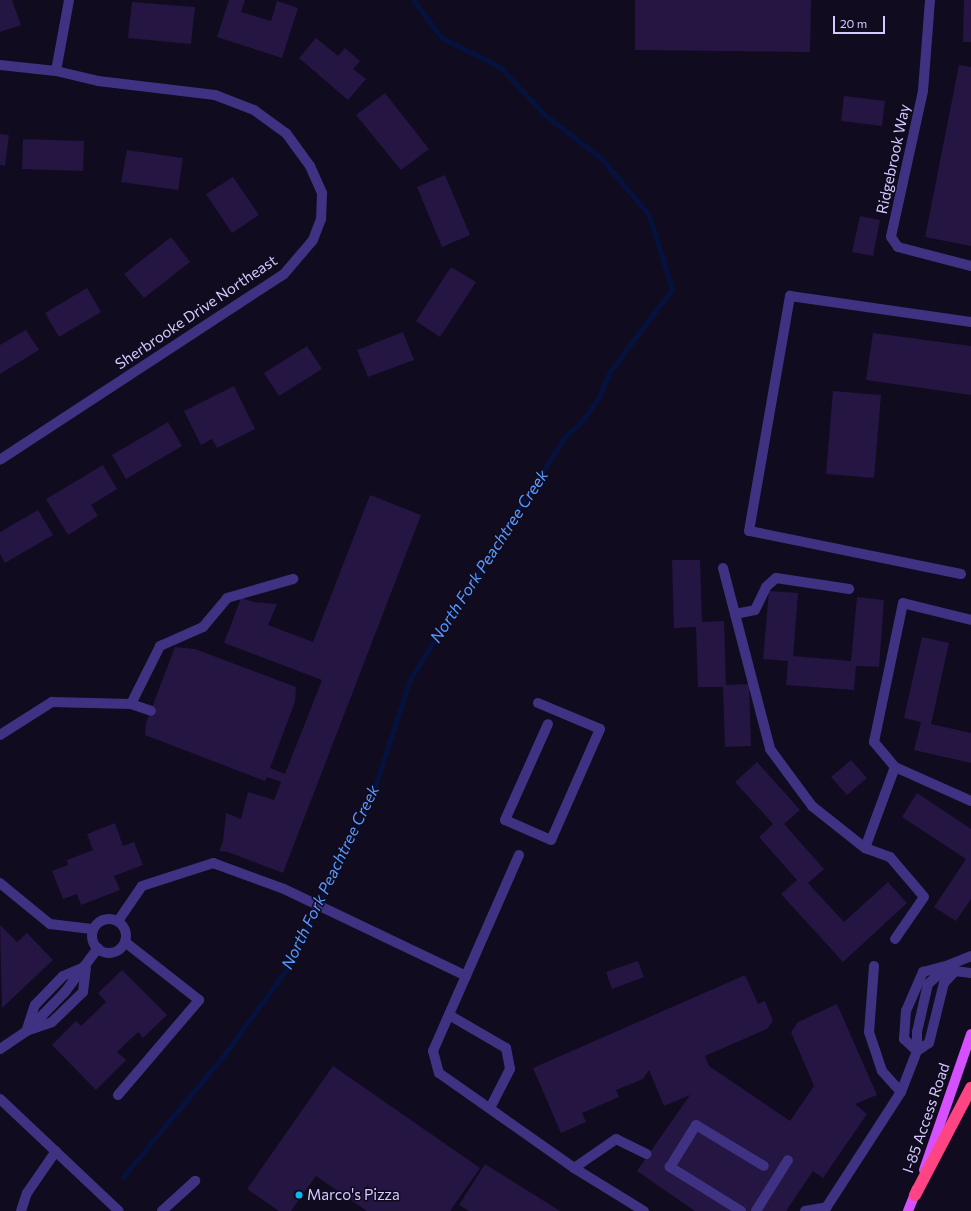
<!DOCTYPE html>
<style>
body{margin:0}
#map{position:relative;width:971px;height:1211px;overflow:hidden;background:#110b1f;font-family:Commissioner,sans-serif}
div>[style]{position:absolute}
.stream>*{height:5px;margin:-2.5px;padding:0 2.5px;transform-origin:2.5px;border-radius:2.5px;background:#05123e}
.building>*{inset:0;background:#241542}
.minor>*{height:10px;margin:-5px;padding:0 5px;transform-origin:5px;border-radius:5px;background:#403282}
.minor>.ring{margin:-5px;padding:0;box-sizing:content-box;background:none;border:10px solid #403282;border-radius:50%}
.major>*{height:10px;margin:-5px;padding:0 5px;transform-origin:5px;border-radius:5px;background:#d550ff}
.highway>*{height:12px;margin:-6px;padding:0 6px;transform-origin:6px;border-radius:6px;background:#ff4484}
.dots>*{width:11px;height:11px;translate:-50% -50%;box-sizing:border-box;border:2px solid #110b1f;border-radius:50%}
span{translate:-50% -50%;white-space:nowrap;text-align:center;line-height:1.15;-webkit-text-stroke:3px #110b1f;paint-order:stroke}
.street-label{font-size:15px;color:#d6c9ff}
.poi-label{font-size:15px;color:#d6c9ff}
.left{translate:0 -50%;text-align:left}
.water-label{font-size:16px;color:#579bff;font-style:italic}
.scale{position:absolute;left:833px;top:16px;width:52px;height:18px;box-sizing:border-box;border:2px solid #d6c9ff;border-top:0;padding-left:5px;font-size:12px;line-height:14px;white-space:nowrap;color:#d6c9ff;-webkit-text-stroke:3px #110b1f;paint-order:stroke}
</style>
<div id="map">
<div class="stream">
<i style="left:123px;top:1177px;width:158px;rotate:-50.4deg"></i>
<i style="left:224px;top:1055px;width:105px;rotate:-53.9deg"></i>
<i style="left:286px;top:970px;width:191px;rotate:-63.6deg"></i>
<i style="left:371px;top:799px;width:126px;rotate:-72deg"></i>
<i style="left:410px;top:679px;width:287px;rotate:-57.4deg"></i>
<i style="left:565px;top:437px;width:26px;rotate:-43deg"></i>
<i style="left:584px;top:419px;width:27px;rotate:-56deg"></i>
<i style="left:599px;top:397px;width:26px;rotate:-67deg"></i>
<i style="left:609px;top:373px;width:105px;rotate:-53.1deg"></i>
<i style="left:672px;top:289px;width:77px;rotate:-107.3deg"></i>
<i style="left:649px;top:215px;width:75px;rotate:-130.1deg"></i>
<i style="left:601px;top:158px;width:69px;rotate:-142.6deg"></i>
<i style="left:546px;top:116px;width:67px;rotate:-133.2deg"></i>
<i style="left:500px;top:67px;width:65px;rotate:-153.4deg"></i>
<i style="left:442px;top:38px;width:48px;rotate:-127.3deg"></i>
</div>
<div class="building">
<i style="clip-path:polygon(0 0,12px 0,21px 25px,0 32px)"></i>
<i style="clip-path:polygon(229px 0,245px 0,241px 12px,271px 21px,277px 1px,298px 8px,282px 58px,217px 37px)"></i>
<i style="clip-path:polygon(635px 0,811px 0,810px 52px,635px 50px)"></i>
<i style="clip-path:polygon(964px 0,971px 0,971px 42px,963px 42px)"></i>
<i style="clip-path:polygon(132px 2px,195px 7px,191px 44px,128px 38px)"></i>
<i style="clip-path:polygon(316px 38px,338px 56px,345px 48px,360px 61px,353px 69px,366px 79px,348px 100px,299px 58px)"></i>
<i style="clip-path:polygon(959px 65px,971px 67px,971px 246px,925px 237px)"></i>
<i style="clip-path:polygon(385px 93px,429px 149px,401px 170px,356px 115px)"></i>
<i style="clip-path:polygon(844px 96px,885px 101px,882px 126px,841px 121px)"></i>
<i style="clip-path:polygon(0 134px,9px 135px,5px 166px,0 165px)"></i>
<i style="clip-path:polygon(23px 139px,84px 141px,83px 171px,22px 169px)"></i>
<i style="clip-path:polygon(127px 150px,183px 158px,178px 190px,121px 182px)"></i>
<i style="clip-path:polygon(445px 175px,470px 235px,442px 247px,417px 187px)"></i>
<i style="clip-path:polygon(233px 177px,259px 215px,232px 233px,206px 194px)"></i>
<i style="clip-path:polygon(860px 216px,880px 220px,873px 256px,852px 252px)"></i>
<i style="clip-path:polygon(171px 237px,190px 262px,144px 298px,124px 274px)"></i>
<i style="clip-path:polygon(451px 267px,476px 282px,440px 337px,416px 321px)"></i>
<i style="clip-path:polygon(87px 288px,101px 312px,59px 337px,45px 313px)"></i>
<i style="clip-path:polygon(26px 330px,39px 350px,0 374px,0 345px)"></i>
<i style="clip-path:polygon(403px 332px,414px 360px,368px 377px,357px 350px)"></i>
<i style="clip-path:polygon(873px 333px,971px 346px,971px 395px,866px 380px)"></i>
<i style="clip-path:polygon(307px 346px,322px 369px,279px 396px,264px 373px)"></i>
<i style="clip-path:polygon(234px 386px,255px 429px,217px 448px,212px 439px,201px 445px,184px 411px)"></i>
<i style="clip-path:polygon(833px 391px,881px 395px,874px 478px,826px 474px)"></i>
<i style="clip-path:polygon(168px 422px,182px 446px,126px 479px,112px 455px)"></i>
<i style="clip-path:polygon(103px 465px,117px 489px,91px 505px,98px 516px,68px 535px,46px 499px)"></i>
<i style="clip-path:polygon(370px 495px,421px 515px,283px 873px,228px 852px,219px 851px,223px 841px,226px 813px,241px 819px,248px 792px,274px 800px,281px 782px,267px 777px,265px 781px,145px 735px,146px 723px,175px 647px,195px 649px,296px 687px,295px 702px,270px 768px,285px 774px,322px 680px,224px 643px,241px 598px,254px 602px,277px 604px,268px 625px,313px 642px)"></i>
<i style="clip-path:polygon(38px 510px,53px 535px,5px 563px,0 554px,0 532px)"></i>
<i style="clip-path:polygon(672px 560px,700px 560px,702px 622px,724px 621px,726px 685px,749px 684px,751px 746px,725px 747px,723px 687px,698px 687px,696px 627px,674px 628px)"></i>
<i style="clip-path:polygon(769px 591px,798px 593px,793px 656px,851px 661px,857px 597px,884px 600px,879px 667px,856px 666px,854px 690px,786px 685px,788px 661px,763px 659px)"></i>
<i style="clip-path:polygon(922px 637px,949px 643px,931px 724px,971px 733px,971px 763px,914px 750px,921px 722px,904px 718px)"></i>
<i style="clip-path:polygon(851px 760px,867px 778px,847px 795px,831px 777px)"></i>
<i style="clip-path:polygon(757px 762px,800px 810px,784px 824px,824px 869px,808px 883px,844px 922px,888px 882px,907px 903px,843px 962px,781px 894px,797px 880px,759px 837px,773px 824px,735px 782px)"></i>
<i style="clip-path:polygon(917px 793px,971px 829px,971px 899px,956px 921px,934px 907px,966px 859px,902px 817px)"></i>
<i style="clip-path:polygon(115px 823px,123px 846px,134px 842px,143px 865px,114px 876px,120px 890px,81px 905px,77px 894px,63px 899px,52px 871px,68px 865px,67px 860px,93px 850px,87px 834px)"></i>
<i style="clip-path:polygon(0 925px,17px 942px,27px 933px,53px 960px,2px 1008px)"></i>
<i style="clip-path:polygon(638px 961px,644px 977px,612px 989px,606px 972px)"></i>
<i style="clip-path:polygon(122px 970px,167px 1015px,143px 1038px,138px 1032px,117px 1052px,126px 1060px,96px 1090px,52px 1045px,76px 1021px,81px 1026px,106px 1002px,98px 993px)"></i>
<i style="clip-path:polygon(745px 975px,758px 1004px,765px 1001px,773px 1021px,767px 1029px,705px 1056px,709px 1066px,790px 1121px,814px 1086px,791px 1032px,798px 1022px,837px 1004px,877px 1095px,855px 1104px,867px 1114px,823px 1178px,813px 1171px,786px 1211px,695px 1211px,637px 1171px,690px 1095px,664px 1106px,649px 1070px,643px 1079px,616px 1090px,619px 1097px,582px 1113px,586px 1122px,561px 1133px,533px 1068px)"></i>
<i style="clip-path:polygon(333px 1066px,480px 1168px,450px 1211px,367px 1211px,316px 1176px,291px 1211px,279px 1211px,247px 1189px)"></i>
<i style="clip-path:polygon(485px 1164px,560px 1211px,469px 1211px,459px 1205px)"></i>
</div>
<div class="minor">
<i style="left:930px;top:0;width:91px;rotate:94.4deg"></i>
<i style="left:923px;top:91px;width:149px;rotate:102.4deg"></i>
<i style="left:891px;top:237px;width:12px;rotate:55deg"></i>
<i style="left:898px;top:247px;width:75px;rotate:14.6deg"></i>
<i style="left:0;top:65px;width:56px;rotate:6.1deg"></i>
<i style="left:56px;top:71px;width:43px;rotate:13.4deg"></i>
<i style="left:98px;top:81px;width:118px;rotate:6.8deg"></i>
<i style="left:215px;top:95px;width:42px;rotate:21deg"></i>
<i style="left:254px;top:110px;width:39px;rotate:36deg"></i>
<i style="left:286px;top:133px;width:41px;rotate:54deg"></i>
<i style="left:310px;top:166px;width:30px;rotate:66deg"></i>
<i style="left:322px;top:193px;width:26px;rotate:92deg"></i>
<i style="left:321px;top:219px;width:22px;rotate:111deg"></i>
<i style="left:313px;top:240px;width:45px;rotate:130.5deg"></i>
<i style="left:284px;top:274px;width:339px;rotate:146.8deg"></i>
<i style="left:56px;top:71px;width:72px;rotate:-79.6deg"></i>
<i style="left:723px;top:568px;width:187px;rotate:75.4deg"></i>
<i style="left:770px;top:749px;width:71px;rotate:53.6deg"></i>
<i style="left:812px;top:806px;width:68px;rotate:38.4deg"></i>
<i style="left:865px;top:848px;width:27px;rotate:20deg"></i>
<i style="left:890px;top:857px;width:52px;rotate:49.6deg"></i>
<i style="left:924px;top:897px;width:51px;rotate:124.6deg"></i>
<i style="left:961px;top:574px;width:216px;rotate:-168.5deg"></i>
<i style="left:749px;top:531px;width:239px;rotate:-80.1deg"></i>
<i style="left:790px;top:296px;width:183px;rotate:8.2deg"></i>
<i style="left:735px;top:614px;width:20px;rotate:-11deg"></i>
<i style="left:755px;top:610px;width:25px;rotate:-64deg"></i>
<i style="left:766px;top:587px;width:13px;rotate:-42deg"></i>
<i style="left:776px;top:578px;width:74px;rotate:8.6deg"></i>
<i style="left:971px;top:620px;width:70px;rotate:-166deg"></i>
<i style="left:903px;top:603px;width:142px;rotate:101.8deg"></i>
<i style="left:874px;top:742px;width:33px;rotate:50deg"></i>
<i style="left:895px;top:767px;width:83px;rotate:24.1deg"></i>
<i style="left:538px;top:703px;width:67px;rotate:22.8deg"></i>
<i style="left:600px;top:729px;width:121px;rotate:113.8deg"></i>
<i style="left:551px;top:840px;width:50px;rotate:-156.5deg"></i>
<i style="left:505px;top:820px;width:105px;rotate:-65.9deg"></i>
<i style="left:131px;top:704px;width:21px;rotate:19deg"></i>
<i style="left:0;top:735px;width:62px;rotate:-32.4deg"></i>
<i style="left:52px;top:702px;width:79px;rotate:1.5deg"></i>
<i style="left:131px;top:704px;width:65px;rotate:-63.4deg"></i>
<i style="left:160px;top:646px;width:47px;rotate:-23.8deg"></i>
<i style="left:203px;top:627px;width:38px;rotate:-50deg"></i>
<i style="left:227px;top:598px;width:69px;rotate:-16.1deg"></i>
<i style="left:865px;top:848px;width:86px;rotate:-69.7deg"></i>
<i style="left:519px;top:855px;width:214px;rotate:113.7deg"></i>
<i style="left:433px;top:1051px;width:23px;rotate:75deg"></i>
<i style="left:439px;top:1073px;width:165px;rotate:35.1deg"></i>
<i style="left:574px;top:1168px;width:82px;rotate:31.6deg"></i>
<i style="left:0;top:883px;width:65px;rotate:39.4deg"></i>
<i style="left:50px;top:924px;width:42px;rotate:6.8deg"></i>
<i class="ring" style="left:92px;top:919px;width:24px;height:24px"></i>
<i style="left:118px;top:921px;width:42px;rotate:-55.6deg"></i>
<i style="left:142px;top:886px;width:75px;rotate:-17.9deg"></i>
<i style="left:213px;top:863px;width:76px;rotate:20.1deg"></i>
<i style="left:284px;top:889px;width:202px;rotate:25.5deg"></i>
<i style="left:874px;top:966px;width:66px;rotate:94.3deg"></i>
<i style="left:869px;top:1032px;width:41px;rotate:71.6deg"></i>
<i style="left:882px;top:1071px;width:28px;rotate:48deg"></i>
<i style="left:449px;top:1015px;width:66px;rotate:30.1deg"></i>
<i style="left:506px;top:1048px;width:21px;rotate:79deg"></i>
<i style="left:510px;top:1069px;width:44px;rotate:117.1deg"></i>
<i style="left:27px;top:1029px;width:25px;rotate:-72deg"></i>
<i style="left:35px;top:1005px;width:40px;rotate:-46deg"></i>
<i style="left:63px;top:976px;width:23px;rotate:-23deg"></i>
<i style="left:29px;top:1030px;width:24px;rotate:-19deg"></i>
<i style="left:52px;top:1022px;width:43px;rotate:-44.1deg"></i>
<i style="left:83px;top:992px;width:24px;rotate:-83deg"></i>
<i style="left:0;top:1049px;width:32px;rotate:-34deg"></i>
<i style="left:27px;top:1031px;width:54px;rotate:-45.7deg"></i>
<i style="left:65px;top:992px;width:55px;rotate:-53.1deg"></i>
<i style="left:917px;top:1051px;width:18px;rotate:-137deg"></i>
<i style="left:904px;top:1039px;width:28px;rotate:-86deg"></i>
<i style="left:906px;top:1011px;width:43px;rotate:-66.4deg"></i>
<i style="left:923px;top:972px;width:24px;rotate:-15deg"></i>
<i style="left:917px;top:1051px;width:14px;rotate:-34deg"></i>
<i style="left:929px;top:1043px;width:62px;rotate:-76deg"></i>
<i style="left:944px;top:983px;width:16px;rotate:-47deg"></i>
<i style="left:955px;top:971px;width:16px;rotate:7deg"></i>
<i style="left:118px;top:1095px;width:125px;rotate:-49.5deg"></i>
<i style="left:199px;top:1000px;width:94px;rotate:-141.9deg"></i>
<i style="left:0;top:1099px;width:163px;rotate:43.3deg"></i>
<i style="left:574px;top:1168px;width:51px;rotate:-34.6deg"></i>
<i style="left:616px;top:1139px;width:34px;rotate:26deg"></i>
<i style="left:21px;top:1211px;width:19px;rotate:-72deg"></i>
<i style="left:27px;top:1193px;width:51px;rotate:-55.4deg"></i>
<i style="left:162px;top:1211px;width:45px;rotate:-42.3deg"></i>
<i style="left:741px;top:1211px;width:84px;rotate:-148.2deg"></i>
<i style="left:670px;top:1167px;width:49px;rotate:-58.2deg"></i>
<i style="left:696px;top:1125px;width:79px;rotate:31.1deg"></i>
<i style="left:756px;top:1211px;width:60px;rotate:-57.9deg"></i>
<i style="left:805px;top:1211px;width:22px;rotate:-10deg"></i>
<i style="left:824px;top:1211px;width:142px;rotate:-57.1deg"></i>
<i style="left:901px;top:1092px;width:44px;rotate:-68.7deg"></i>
<i style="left:917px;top:1051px;width:19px;rotate:-90deg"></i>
<i style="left:917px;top:1032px;width:49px;rotate:-77.1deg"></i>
<i style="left:928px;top:984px;width:28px;rotate:-42deg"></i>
<i style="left:949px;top:965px;width:24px;rotate:-22deg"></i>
</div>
<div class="major">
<i style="left:924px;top:1170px;width:144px;rotate:-70.9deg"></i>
<i style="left:908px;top:1211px;width:24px;rotate:-68deg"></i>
</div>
<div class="highway">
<i style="left:915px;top:1195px;width:121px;rotate:-62.4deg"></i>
</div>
<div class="dots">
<i style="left:299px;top:1195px;background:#00bbf4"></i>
</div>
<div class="street-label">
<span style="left:893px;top:159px;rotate:-78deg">Ridgebrook Way</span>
<span style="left:196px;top:312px;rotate:-34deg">Sherbrooke Drive Northeast</span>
<span style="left:926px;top:1118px;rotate:-71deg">I-85 Access Road</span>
</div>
<div class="poi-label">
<span class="left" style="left:307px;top:1195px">Marco's Pizza</span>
</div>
<div class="water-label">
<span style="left:489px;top:556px;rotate:-57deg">North Fork Peachtree Creek</span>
<span style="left:330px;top:877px;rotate:-64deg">North Fork Peachtree Creek</span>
</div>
<div class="scale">20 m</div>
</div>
